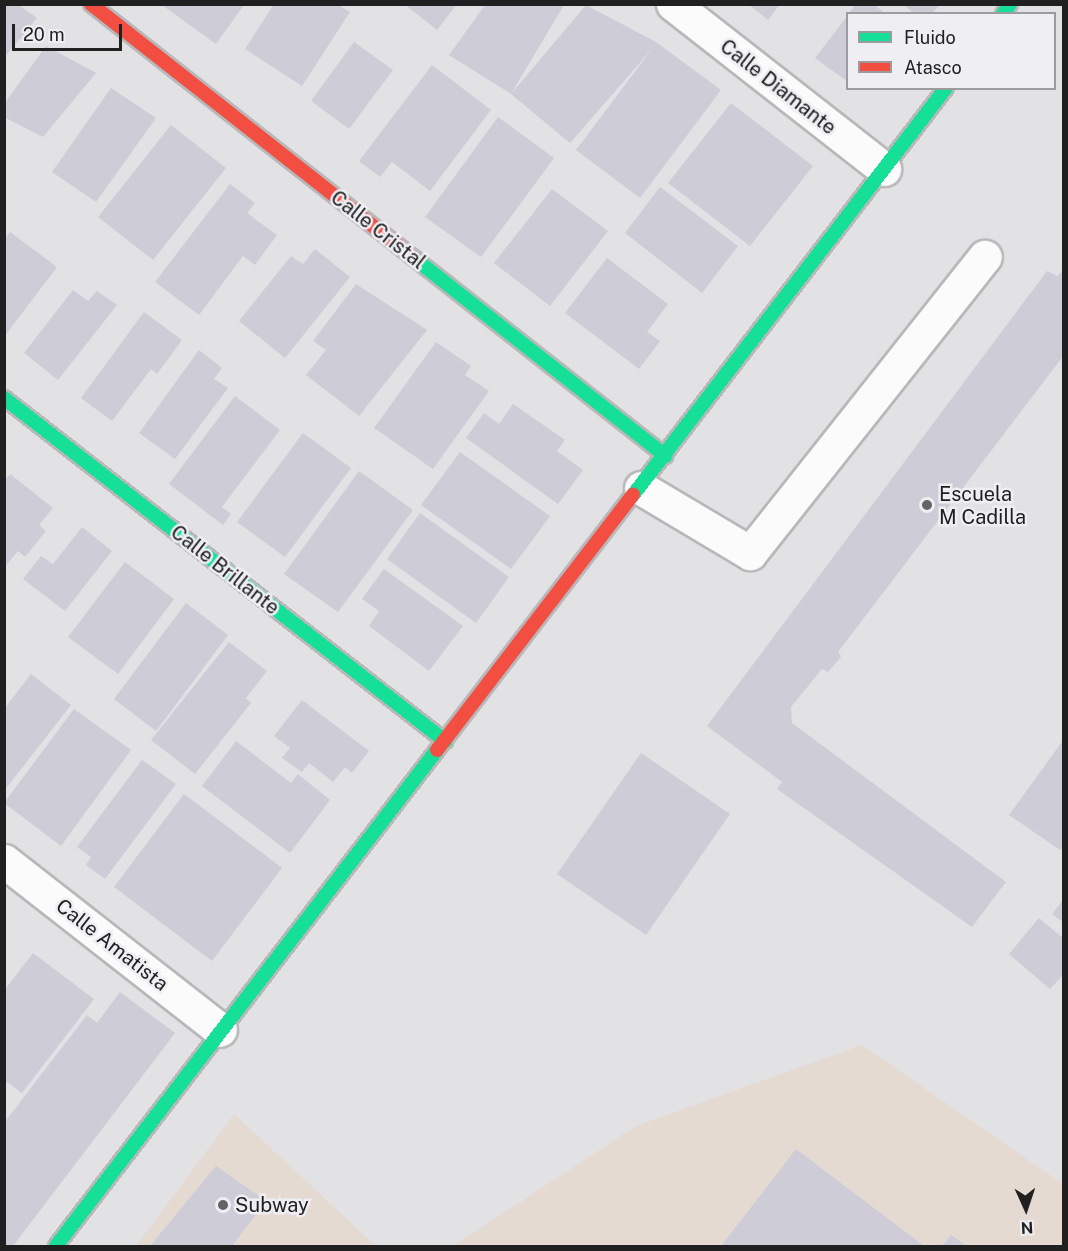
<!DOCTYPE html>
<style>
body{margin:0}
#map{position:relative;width:1068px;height:1251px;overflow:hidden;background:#e2e2e4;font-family:"Public Sans",sans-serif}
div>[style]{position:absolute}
.commercial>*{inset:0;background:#e5dad2}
.building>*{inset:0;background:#cdccd7}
.roads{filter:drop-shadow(2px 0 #b8b8ba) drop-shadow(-2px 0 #b8b8ba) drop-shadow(0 2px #b8b8ba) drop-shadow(0 -2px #b8b8ba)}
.street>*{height:33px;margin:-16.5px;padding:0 16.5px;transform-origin:16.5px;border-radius:16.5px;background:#fbfbfb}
.fast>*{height:14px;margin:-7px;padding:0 7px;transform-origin:7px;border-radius:7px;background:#16e098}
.jam>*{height:14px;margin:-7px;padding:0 7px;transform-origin:7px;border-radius:7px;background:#f24e42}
.dots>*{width:16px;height:16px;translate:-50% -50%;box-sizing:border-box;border:3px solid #eeeef3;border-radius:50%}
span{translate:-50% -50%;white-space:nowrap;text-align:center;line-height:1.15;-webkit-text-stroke:5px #eeeef3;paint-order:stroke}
.street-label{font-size:20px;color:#202021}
.poi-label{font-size:20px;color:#202021}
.left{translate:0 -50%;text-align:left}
.frame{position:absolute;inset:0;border:6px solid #202021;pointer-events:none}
.legend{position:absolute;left:846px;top:12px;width:210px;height:78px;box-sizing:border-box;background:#eeeef3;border:2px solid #9c9c9f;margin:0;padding:8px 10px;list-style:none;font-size:18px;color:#202021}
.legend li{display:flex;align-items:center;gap:12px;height:30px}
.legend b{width:30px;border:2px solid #9c9c9f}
.north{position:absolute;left:996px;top:1179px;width:60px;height:60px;-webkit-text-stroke:4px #eeeef3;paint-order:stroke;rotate:177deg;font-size:16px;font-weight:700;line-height:24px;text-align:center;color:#202021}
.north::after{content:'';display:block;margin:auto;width:21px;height:27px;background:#202021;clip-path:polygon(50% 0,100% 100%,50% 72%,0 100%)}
.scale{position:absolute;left:12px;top:24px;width:110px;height:27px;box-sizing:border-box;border:3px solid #202021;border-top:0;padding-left:8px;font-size:18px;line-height:21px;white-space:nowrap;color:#202021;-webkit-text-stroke:4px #eeeef3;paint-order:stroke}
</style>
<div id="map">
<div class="commercial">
<i style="clip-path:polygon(862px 1045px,1063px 1184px,1063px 1246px,453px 1246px,636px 1126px)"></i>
<i style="clip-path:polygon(234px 1114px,376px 1246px,136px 1246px)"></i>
</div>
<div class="building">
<i style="clip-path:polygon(4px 4px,17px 4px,37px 18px,4px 58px)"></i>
<i style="clip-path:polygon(274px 4px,337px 4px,350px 12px,302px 86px,245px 49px)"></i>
<i style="clip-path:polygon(404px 4px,457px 4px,437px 30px)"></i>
<i style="clip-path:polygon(748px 4px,780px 4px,768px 20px)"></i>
<i style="clip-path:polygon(855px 4px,873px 4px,886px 14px,849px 14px)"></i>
<i style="clip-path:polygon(903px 4px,940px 4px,932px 14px,914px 14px)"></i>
<i style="clip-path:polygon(162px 5px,244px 5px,216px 44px)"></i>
<i style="clip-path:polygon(485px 5px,564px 5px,511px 94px,449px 55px)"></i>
<i style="clip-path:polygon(586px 5px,656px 42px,721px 90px,640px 198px,576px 150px,652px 49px,570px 143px,511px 94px)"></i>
<i style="clip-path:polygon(848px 15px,848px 82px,815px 58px)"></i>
<i style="clip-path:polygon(354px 42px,393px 70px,349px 129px,311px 101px)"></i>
<i style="clip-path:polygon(46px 46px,96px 73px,43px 137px,4px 117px,4px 104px)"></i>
<i style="clip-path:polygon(432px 65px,491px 110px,430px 191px,392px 162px,380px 177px,359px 161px)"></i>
<i style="clip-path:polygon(111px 88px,156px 118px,96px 202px,52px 172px)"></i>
<i style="clip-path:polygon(731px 103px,813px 166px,750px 246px,668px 183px)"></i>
<i style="clip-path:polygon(498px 117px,554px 158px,481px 257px,425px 217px)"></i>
<i style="clip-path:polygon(171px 125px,226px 168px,153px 260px,98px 217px)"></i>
<i style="clip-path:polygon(230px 184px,255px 203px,247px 213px,277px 235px,255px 265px,243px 256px,199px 315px,155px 282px)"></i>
<i style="clip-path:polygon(660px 187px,738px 246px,702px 293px,625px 233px)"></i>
<i style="clip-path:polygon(552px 189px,608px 231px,550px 306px,494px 263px)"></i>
<i style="clip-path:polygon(10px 232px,57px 267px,4px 337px,4px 239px)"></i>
<i style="clip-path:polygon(315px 249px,350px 277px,285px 358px,239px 321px,291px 256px,303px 264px)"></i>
<i style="clip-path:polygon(607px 258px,668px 304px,647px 332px,660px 341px,639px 369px,565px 313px)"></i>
<i style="clip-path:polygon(1064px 268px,1064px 355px,838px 652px,841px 657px,828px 672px,822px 669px,791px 707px,792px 723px,1006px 882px,972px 927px,777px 789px,782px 782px,707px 726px,1047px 271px,1058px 276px)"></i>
<i style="clip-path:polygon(356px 284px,427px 330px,359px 416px,306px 375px,326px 350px,313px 341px)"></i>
<i style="clip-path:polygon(73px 290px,88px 301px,97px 291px,117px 305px,58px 380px,24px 353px)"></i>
<i style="clip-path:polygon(144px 312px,182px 340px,157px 374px,151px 369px,112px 421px,81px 398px)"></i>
<i style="clip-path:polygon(436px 342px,471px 366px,465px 375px,489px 391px,433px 469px,374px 428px)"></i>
<i style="clip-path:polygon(199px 350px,222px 368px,214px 379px,228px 388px,175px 459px,139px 433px)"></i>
<i style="clip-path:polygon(235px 396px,280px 430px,222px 507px,231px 514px,223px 525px,169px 484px)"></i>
<i style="clip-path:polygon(513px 404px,565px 440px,557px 451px,583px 470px,558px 504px,466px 438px,484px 413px,499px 424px)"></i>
<i style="clip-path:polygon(303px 433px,351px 468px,285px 557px,237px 522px)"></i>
<i style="clip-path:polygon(460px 452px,550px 516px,511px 569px,421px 505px)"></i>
<i style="clip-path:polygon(359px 471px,413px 510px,338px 612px,284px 574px)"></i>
<i style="clip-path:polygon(10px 474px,53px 508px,39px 525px,46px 531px,25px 557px,18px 551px,4px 568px,4px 481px)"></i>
<i style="clip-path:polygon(420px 513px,509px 577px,476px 623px,387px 559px)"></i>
<i style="clip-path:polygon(82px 527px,112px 551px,65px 611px,23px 579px,41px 556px,53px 564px)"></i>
<i style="clip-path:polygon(125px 562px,174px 599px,118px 674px,68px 637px)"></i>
<i style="clip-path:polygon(384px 569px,463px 626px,429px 671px,369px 626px,379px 611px,362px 599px)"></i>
<i style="clip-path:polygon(186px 603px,228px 635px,156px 731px,114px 699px)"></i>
<i style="clip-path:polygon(229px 642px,267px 671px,246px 698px,251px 703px,195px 774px,151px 740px)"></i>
<i style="clip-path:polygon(31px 674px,71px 705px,4px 791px,4px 709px)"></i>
<i style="clip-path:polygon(302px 700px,369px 751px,352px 773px,345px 767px,333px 782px,309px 763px,302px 772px,282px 758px,290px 748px,274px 736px)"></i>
<i style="clip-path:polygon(74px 709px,131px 750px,61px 846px,4px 803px)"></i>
<i style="clip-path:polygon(1064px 739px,1064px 845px,1060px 850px,1009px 815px)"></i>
<i style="clip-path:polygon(236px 741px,291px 783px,298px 774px,330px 800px,290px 853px,202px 786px)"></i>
<i style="clip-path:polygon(641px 753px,730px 814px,646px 935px,557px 874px)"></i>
<i style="clip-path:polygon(142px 760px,176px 784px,105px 879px,86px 865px,91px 857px,77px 847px)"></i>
<i style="clip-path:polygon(184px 794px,282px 868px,212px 961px,114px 887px)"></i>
<i style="clip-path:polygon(1064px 899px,1064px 923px,1052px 914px)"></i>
<i style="clip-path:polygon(1039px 918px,1064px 939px,1064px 974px,1050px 989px,1009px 954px)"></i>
<i style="clip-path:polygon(33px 953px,94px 999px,22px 1093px,4px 1080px,4px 991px)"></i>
<i style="clip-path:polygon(120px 992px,175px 1033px,13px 1246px,4px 1246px,4px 1123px,87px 1015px,97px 1023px)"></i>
<i style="clip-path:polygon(796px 1149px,924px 1246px,721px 1246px)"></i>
<i style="clip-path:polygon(216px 1166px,266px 1201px,232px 1246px,150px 1246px)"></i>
<i style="clip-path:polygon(951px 1235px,967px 1246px,942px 1246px)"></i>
</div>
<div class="roads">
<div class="street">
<i style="left:673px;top:4px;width:268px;rotate:38deg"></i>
<i style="left:641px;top:488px;width:127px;rotate:30.8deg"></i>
<i style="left:750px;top:553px;width:378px;rotate:-51.6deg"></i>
<i style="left:4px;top:861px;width:274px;rotate:38deg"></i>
</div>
<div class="fast">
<i style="left:1003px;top:14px;width:12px;rotate:-55deg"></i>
<i style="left:414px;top:258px;width:320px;rotate:38.2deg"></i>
<i style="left:4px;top:398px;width:559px;rotate:37.87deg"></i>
<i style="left:633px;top:495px;width:513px;rotate:-52.44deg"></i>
<i style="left:56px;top:1246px;width:625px;rotate:-52.47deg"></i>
</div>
<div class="jam">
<i style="left:91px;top:4px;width:411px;rotate:38.2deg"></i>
<i style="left:437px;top:750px;width:322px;rotate:-52.5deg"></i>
</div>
</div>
<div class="dots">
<i style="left:927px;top:505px;background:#646465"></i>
<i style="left:223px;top:1205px;background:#646465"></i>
</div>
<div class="street-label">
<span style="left:778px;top:87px;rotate:38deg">Calle Diamante</span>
<span style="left:378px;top:230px;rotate:38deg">Calle Cristal</span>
<span style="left:225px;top:570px;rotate:38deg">Calle Brillante</span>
<span style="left:112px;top:945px;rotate:38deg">Calle Amatista</span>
</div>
<div class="poi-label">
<span class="left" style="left:939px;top:506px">Escuela<br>M Cadilla</span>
<span class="left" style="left:235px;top:1205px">Subway</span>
</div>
<div class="frame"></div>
<ul class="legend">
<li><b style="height:8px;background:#16e098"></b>Fluido</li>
<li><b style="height:8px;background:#f24e42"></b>Atasco</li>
</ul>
<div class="north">N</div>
<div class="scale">20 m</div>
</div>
